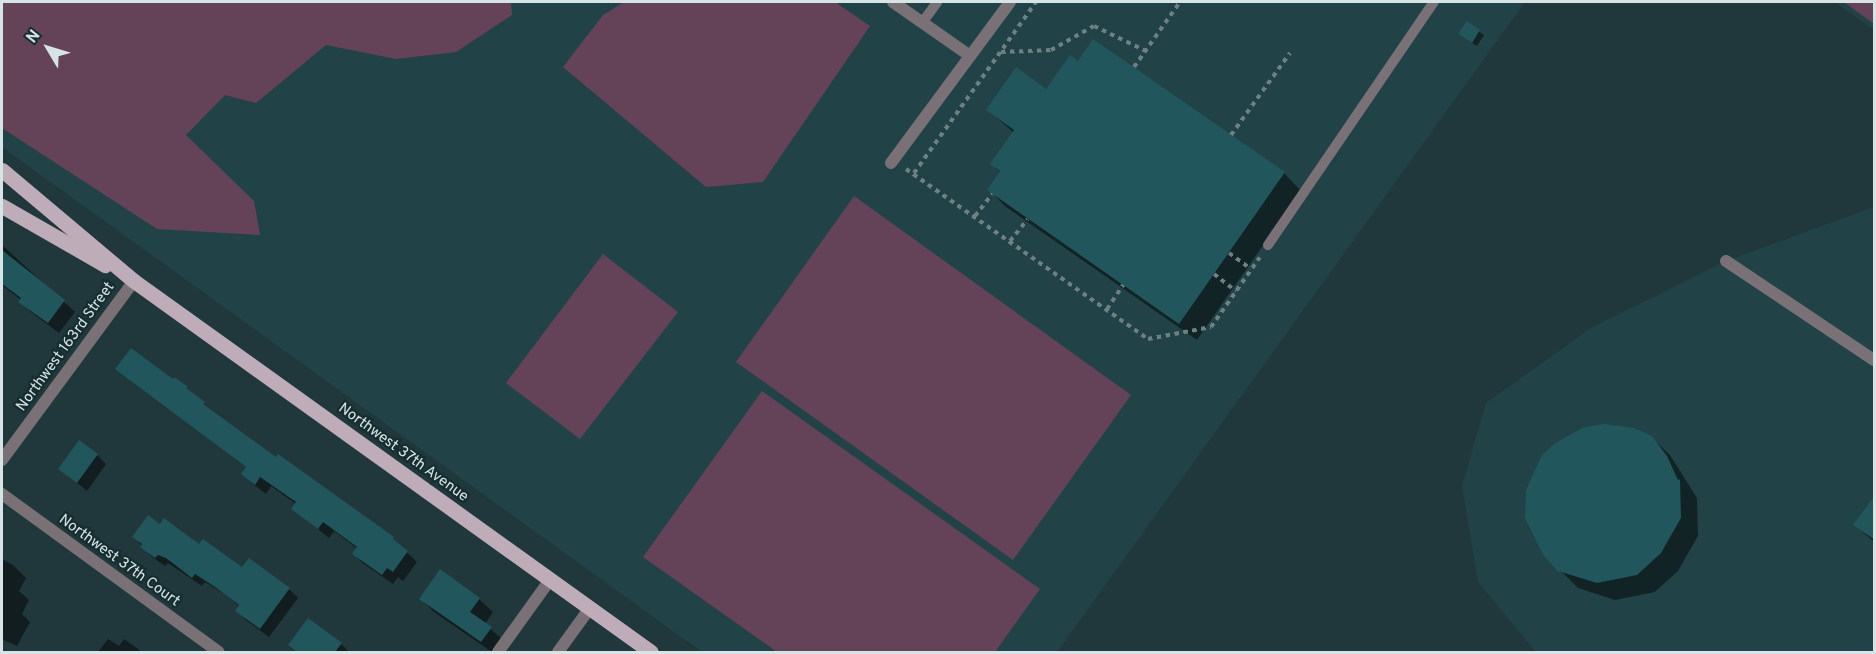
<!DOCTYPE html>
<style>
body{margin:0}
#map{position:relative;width:1876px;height:654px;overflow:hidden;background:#20383b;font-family:Overpass,sans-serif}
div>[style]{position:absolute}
.built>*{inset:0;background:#214347}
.green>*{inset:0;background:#644359}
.shadow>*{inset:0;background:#0007}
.building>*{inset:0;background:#20565c}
.path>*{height:4px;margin-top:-2px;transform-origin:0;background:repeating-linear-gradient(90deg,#6d8083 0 4.5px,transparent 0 9px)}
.service>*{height:10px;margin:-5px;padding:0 5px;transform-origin:5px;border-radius:5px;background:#797176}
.minor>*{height:12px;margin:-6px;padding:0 6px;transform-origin:6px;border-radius:6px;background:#797176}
.primary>*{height:15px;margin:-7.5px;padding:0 7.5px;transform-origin:7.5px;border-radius:7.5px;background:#beacb8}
span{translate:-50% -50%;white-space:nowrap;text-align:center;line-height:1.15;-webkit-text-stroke:4.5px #162e30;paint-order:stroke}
.street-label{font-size:15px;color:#d6e4e6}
.frame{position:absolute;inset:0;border:3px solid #d6e4e6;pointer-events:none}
.north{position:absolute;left:18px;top:18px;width:60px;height:60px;-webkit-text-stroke:4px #162e30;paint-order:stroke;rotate:308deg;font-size:16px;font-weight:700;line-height:24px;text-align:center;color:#d6e4e6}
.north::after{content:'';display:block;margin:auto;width:21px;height:27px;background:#d6e4e6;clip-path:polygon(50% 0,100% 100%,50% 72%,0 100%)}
</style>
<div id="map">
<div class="built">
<i style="clip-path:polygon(2px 2px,1525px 2px,1057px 652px,702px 652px,2px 147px)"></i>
<i style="clip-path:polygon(1835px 2px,1874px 2px,1874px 30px)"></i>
<i style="clip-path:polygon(1874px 207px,1874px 652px,1536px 652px,1478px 582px,1462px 486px,1486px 403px,1591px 328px,1726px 261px)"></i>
</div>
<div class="green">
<i style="clip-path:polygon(2px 2px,511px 2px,512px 15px,456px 52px,396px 59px,326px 45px,256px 103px,225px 95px,186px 135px,254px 201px,260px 235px,157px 229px,2px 128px)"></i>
<i style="clip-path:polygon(624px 2px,835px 2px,870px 26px,763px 182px,706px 187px,563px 67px,603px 15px)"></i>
<i style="clip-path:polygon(1844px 2px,1874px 2px,1874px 24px)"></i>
<i style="clip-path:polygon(854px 196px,1131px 395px,1013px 560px,736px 362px)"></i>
<i style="clip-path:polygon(603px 254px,678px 312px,580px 439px,506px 383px)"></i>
<i style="clip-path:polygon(762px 391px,1040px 589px,995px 652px,777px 652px,643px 557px)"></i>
</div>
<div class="shadow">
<i style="clip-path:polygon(1467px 23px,1484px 35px,1477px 46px,1464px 38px)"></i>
<i style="clip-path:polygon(1047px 91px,1284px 173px,1301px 191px,1197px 340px,1006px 207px,989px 190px,1001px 173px,992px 164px,1014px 133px,988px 110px)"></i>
<i style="clip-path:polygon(2px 245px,75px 312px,59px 333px,31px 312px,20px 301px,21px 300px,2px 285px)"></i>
<i style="clip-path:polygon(117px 369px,173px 381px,175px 379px,214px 414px,393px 539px,417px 562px,403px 581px,398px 577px,393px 584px,364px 564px,354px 554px,358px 549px,334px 531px,329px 538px,293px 509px,296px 504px,271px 486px,266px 494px,253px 484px,242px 474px,247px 468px)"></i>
<i style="clip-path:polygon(1651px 437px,1670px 455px,1697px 498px,1698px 536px,1678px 571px,1655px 592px,1615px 600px,1578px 588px,1544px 554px)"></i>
<i style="clip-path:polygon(97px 455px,106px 464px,87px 491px,60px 469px)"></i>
<i style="clip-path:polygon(1874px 498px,1874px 542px,1855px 525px)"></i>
<i style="clip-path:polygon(160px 526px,242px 569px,289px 589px,298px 598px,269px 637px,246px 620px,237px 611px,240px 607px,226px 595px,205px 582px,202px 586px,168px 563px,165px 566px,151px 556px,134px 537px)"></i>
<i style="clip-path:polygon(2px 559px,13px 565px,26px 578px,19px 591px,29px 600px,22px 614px,30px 622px,17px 646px,2px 639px)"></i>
<i style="clip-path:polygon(421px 599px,479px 599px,493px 612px,485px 624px,505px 642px,497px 652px,492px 652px,434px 612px)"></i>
<i style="clip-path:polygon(108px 639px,119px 646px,124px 639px,142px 652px,98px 652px)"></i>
<i style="clip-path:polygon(292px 642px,341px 644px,349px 652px,302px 652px)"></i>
</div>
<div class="building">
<i style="clip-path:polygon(1467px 21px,1480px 30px,1472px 43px,1458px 34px)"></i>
<i style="clip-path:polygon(1093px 39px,1285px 172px,1179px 324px,987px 190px,1000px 171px,990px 164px,1014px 130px,986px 110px,1016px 67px,1046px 89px,1070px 55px,1078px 61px)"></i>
<i style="clip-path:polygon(2px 250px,65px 300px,48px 323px,18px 302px,21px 298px,2px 284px)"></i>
<i style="clip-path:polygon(131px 348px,173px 379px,174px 377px,188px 387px,186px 388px,205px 402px,203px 404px,247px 436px,276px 457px,278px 454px,394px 537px,393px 539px,408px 551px,393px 572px,387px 568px,382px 575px,352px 554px,357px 547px,323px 522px,318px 529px,291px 509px,296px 502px,260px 477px,255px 485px,241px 474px,246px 467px,115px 369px)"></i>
<i style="clip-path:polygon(1605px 424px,1634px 428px,1652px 436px,1667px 456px,1678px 480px,1680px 479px,1681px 518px,1661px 553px,1637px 575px,1597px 583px,1558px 571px,1543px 555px,1525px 518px,1526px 490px,1542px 455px,1554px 444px,1584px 427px)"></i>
<i style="clip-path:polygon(79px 440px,98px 454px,77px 483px,58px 469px)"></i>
<i style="clip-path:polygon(1875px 495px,1875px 540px,1853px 525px)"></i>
<i style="clip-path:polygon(148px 515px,160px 524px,164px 518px,199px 544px,203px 539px,242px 567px,249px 558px,290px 588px,260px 629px,235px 611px,239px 605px,215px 587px,195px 574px,192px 578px,166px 558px,158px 555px,155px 558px,140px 547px,142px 544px,132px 537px)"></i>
<i style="clip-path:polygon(440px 569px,480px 598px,470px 612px,492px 627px,481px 642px,419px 599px)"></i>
<i style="clip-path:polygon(308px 618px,342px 643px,335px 652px,297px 652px,288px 645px)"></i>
</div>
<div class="path">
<i style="left:1001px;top:52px;width:50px;rotate:-2.3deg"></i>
<i style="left:1051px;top:50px;width:49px;rotate:-29.2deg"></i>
<i style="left:1094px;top:26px;width:58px;rotate:25.7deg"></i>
<i style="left:1134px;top:67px;width:80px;rotate:-54.7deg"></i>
<i style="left:1231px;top:135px;width:101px;rotate:-54.3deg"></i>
<i style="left:906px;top:169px;width:296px;rotate:35.1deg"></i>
<i style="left:1148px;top:339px;width:64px;rotate:-10.8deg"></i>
<i style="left:1211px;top:327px;width:85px;rotate:-55deg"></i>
<i style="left:914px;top:173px;width:210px;rotate:-54.5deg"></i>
<i style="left:975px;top:216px;width:28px;rotate:-52deg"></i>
<i style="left:1010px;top:241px;width:28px;rotate:-51deg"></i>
<i style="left:1229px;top:253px;width:27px;rotate:36deg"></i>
<i style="left:1214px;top:274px;width:28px;rotate:38deg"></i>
<i style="left:1107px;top:309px;width:29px;rotate:-56deg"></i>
</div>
<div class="service">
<i style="left:922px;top:23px;width:26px;rotate:-54deg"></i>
<i style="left:1268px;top:245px;width:294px;rotate:-55.7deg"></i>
</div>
<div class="minor">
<i style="left:893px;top:2px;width:94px;rotate:35deg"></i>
<i style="left:891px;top:163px;width:200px;rotate:-53.5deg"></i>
<i style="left:1726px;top:261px;width:178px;rotate:33.8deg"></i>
<i style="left:2px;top:460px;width:222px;rotate:-53.6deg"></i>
<i style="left:2px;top:494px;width:268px;rotate:36.1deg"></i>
<i style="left:498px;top:652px;width:89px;rotate:-54.2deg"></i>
<i style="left:558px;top:652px;width:54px;rotate:-54deg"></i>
</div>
<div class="primary">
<i style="left:2px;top:170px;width:172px;rotate:40.1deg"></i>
<i style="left:134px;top:281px;width:636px;rotate:35.66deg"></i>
<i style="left:2px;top:206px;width:119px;rotate:29.8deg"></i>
</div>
<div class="street-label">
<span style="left:66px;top:347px;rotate:-54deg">Northwest 163rd Street</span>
<span style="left:403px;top:453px;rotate:36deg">Northwest 37th Avenue</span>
<span style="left:119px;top:561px;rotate:36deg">Northwest 37th Court</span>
</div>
<div class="frame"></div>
<div class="north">N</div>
</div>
